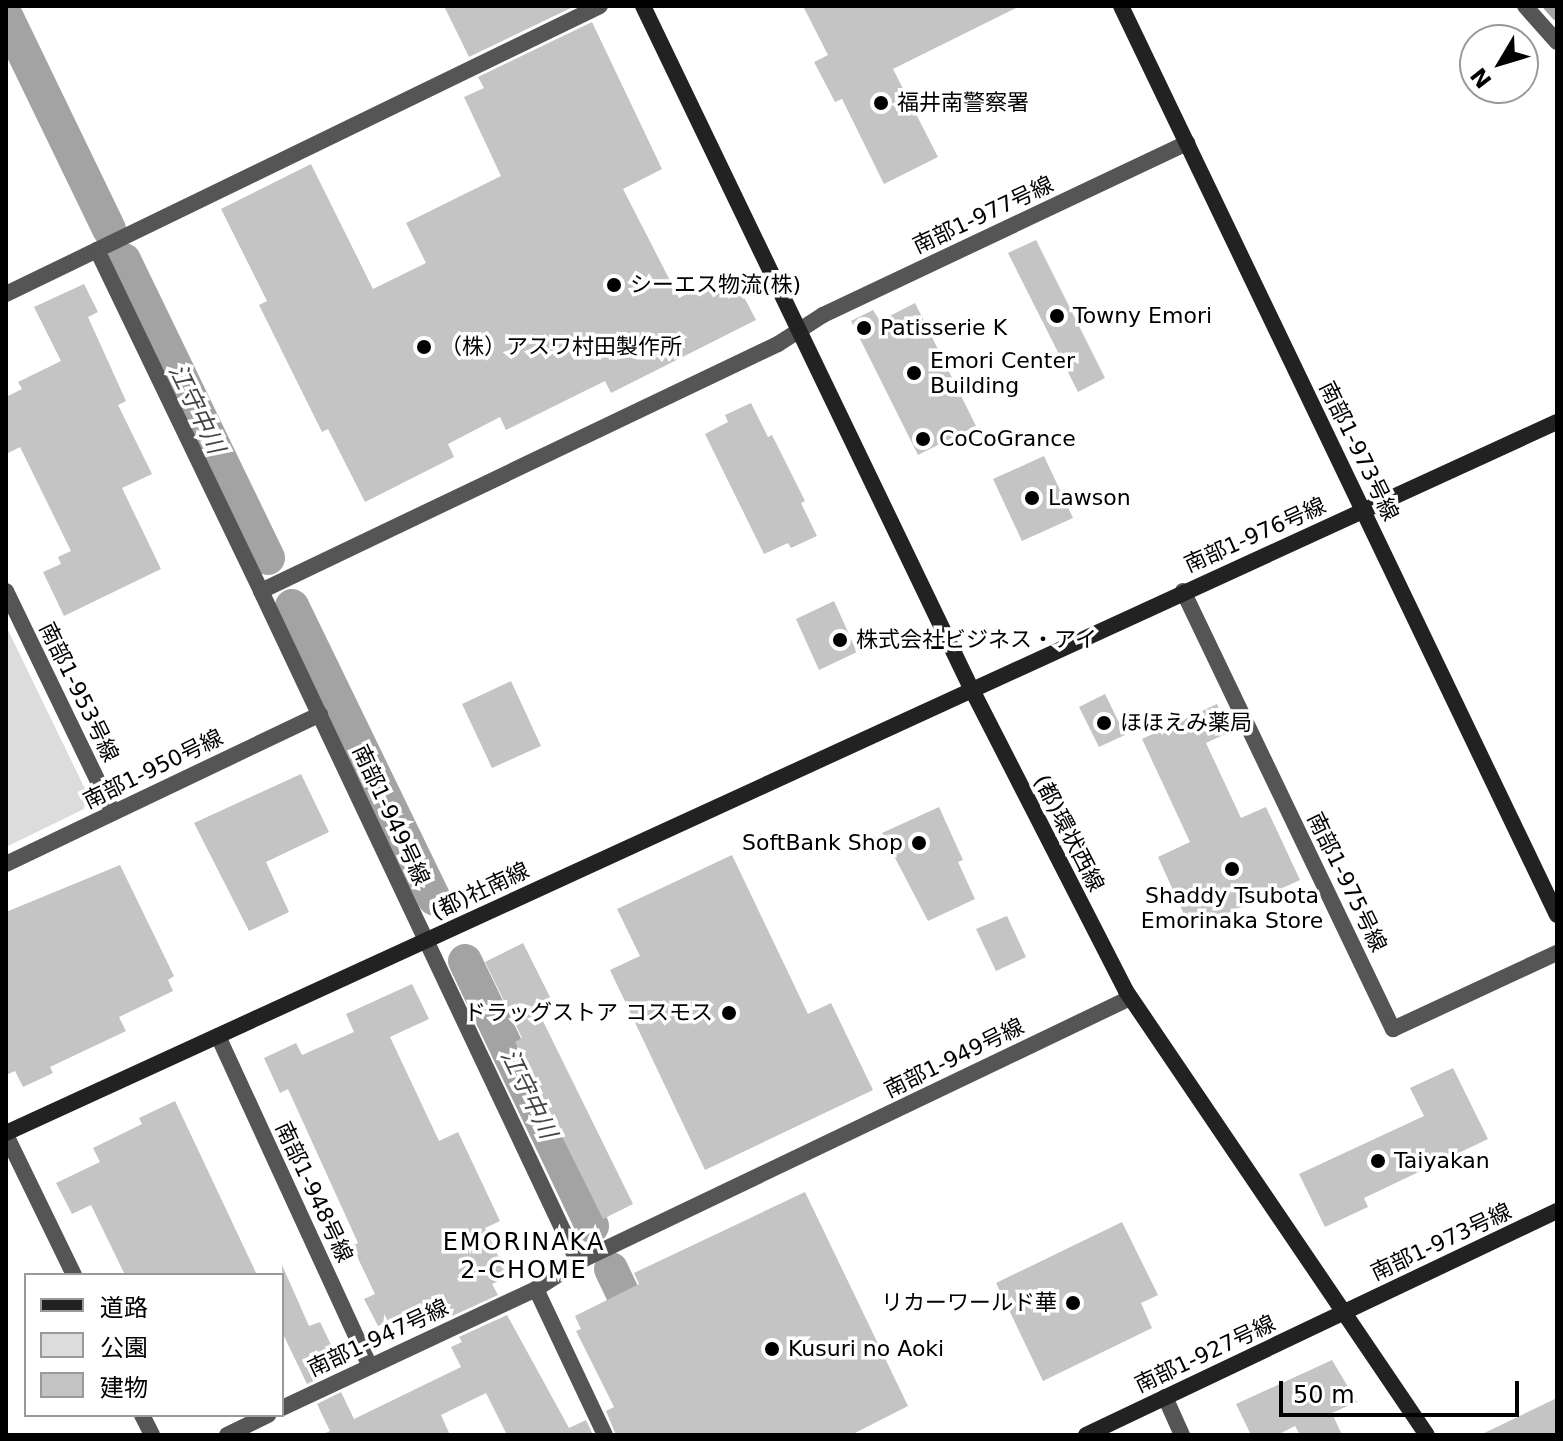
<!DOCTYPE html>
<meta charset="utf-8">
<style>
body{margin:0}
#map{position:relative;width:1563px;height:1441px;overflow:hidden;background:#fff;font-family:"DejaVu Sans","Noto Sans JP",sans-serif}
div>[style]{position:absolute}
.green>*{inset:0;background:#dcdcdc}
.stream>*{height:10px;margin:-5px;padding:0 5px;transform-origin:5px;border-radius:5px;background:#a3a3a3}
.canal>*{height:34px;margin:-17px;padding:0 17px;transform-origin:17px;border-radius:17px;background:#a3a3a3}
.building>*{inset:0;background:#c4c4c4}
.street>*{height:16px;margin:-8px;padding:0 8px;transform-origin:8px;border-radius:8px;background:#555}
.secondary>*{height:16px;margin:-8px;padding:0 8px;transform-origin:8px;border-radius:8px;background:#222}
.dots>*{width:22px;height:22px;translate:-50% -50%;box-sizing:border-box;border:4px solid #fff;border-radius:50%}
span{translate:-50% -50%;white-space:nowrap;text-align:center;line-height:1.15;-webkit-text-stroke:7px #fff;paint-order:stroke}
.poi-label{font-size:22px;color:#000}
.left{translate:0 -50%;text-align:left}
.right{translate:-100% -50%;text-align:right}
.street-label{font-size:22px;color:#000}
.water-label{font-size:24px;color:#444;font-style:italic}
.neighbourhood-label{font-size:24px;color:#000;letter-spacing:2px}
.frame{position:absolute;inset:0;border:8px solid #000;pointer-events:none}
.legend{position:absolute;left:24px;top:1273px;width:260px;height:144px;box-sizing:border-box;background:#fff;border:2px solid #999;margin:0;padding:10px 14px;list-style:none;font-size:24px;color:#000}
.legend li{display:flex;align-items:center;gap:16px;height:40px}
.legend b{width:40px;border:2px solid #999}
.north{position:absolute;left:1459px;top:24px;width:80px;height:80px;box-sizing:border-box;background:#fff;border:2px solid #999;border-radius:50%;rotate:232deg;font-size:22px;font-weight:700;line-height:32px;text-align:center;color:#000}
.north::after{content:'';display:block;margin:auto;width:28px;height:36px;background:#000;clip-path:polygon(50% 0,100% 100%,50% 72%,0 100%)}
.scale{position:absolute;left:1279px;top:1381px;width:240px;height:36px;box-sizing:border-box;border:4px solid #000;border-top:0;padding-left:10px;font-size:24px;line-height:28px;white-space:nowrap;color:#000;-webkit-text-stroke:6px #fff;paint-order:stroke}
</style>
<div id="map">
<div class="green">
<i style="clip-path:polygon(6px 626px,87px 793px,84px 809px,6px 847px)"></i>
</div>
<div class="stream">
<i style="left:1548px;top:6px;width:13px;rotate:48deg"></i>
</div>
<div class="canal">
<i style="left:6px;top:16px;width:237px;rotate:64.2deg"></i>
<i style="left:124px;top:260px;width:331px;rotate:64.2deg"></i>
<i style="left:292px;top:606px;width:325px;rotate:64.1deg"></i>
<i style="left:465px;top:961px;width:294px;rotate:64.4deg"></i>
<i style="left:611px;top:1269px;width:72px;rotate:64.5deg"></i>
</div>
<div class="building">
<i style="clip-path:polygon(444px 6px,575px 6px,469px 57px)"></i>
<i style="clip-path:polygon(803px 6px,1020px 6px,893px 69px,938px 157px,884px 184px,842px 99px,835px 102px,814px 62px,828px 55px)"></i>
<i style="clip-path:polygon(592px 22px,662px 169px,623px 189px,679px 298px,731px 272px,756px 320px,611px 393px,605px 381px,506px 430px,500px 417px,448px 444px,454px 457px,365px 502px,328px 429px,322px 432px,259px 305px,267px 301px,221px 209px,311px 164px,373px 289px,426px 263px,406px 223px,501px 176px,464px 97px,484px 88px,478px 77px)"></i>
<i style="clip-path:polygon(1036px 240px,1105px 378px,1078px 392px,1008px 253px)"></i>
<i style="clip-path:polygon(84px 284px,98px 312px,88px 317px,126px 401px,118px 405px,152px 474px,122px 488px,161px 569px,64px 616px,43px 572px,61px 564px,58px 557px,71px 551px,20px 447px,6px 454px,6px 397px,22px 389px,18px 382px,61px 361px,34px 307px)"></i>
<i style="clip-path:polygon(915px 303px,976px 426px,918px 455px,851px 321px,873px 310px,880px 321px)"></i>
<i style="clip-path:polygon(751px 403px,768px 437px,772px 435px,805px 501px,801px 503px,817px 536px,791px 548px,788px 543px,764px 554px,705px 434px,728px 422px,725px 415px)"></i>
<i style="clip-path:polygon(1044px 456px,1073px 518px,1022px 541px,993px 479px)"></i>
<i style="clip-path:polygon(834px 601px,857px 652px,819px 670px,796px 619px)"></i>
<i style="clip-path:polygon(511px 681px,541px 746px,492px 768px,462px 704px)"></i>
<i style="clip-path:polygon(1105px 694px,1125px 735px,1099px 747px,1079px 707px)"></i>
<i style="clip-path:polygon(1217px 704px,1230px 732px,1206px 743px,1241px 818px,1266px 807px,1300px 880px,1191px 930px,1158px 857px,1190px 842px,1142px 739px)"></i>
<i style="clip-path:polygon(301px 774px,329px 832px,266px 862px,289px 912px,249px 931px,194px 823px)"></i>
<i style="clip-path:polygon(939px 807px,963px 860px,958px 862px,975px 899px,928px 921px,882px 833px)"></i>
<i style="clip-path:polygon(732px 855px,808px 1014px,831px 1003px,873px 1090px,705px 1170px,610px 970px,640px 956px,617px 909px)"></i>
<i style="clip-path:polygon(120px 865px,174px 976px,168px 980px,173px 991px,119px 1017px,126px 1031px,50px 1067px,53px 1073px,23px 1087px,15px 1071px,6px 1075px,6px 912px)"></i>
<i style="clip-path:polygon(1007px 916px,1026px 957px,996px 971px,976px 929px)"></i>
<i style="clip-path:polygon(523px 943px,553px 1003px,538px 1011px,633px 1204px,603px 1219px,515px 1042px,522px 1038px,485px 962px)"></i>
<i style="clip-path:polygon(412px 984px,429px 1019px,390px 1037px,439px 1141px,458px 1132px,500px 1221px,485px 1228px,508px 1277px,492px 1284px,498px 1295px,450px 1317px,440px 1297px,378px 1326px,364px 1299px,375px 1294px,352px 1246px,358px 1243px,288px 1089px,280px 1093px,264px 1058px,296px 1043px,302px 1055px,354px 1032px,346px 1014px)"></i>
<i style="clip-path:polygon(1453px 1068px,1488px 1139px,1364px 1198px,1368px 1207px,1325px 1227px,1299px 1174px,1424px 1116px,1410px 1088px)"></i>
<i style="clip-path:polygon(175px 1101px,225px 1207px,257px 1275px,125px 1275px,91px 1205px,72px 1214px,56px 1183px,100px 1162px,93px 1148px,142px 1124px,139px 1118px)"></i>
<i style="clip-path:polygon(805px 1192px,908px 1406px,851px 1435px,616px 1435px,606px 1411px,614px 1407px,576px 1331px,581px 1329px,575px 1316px,639px 1284px,634px 1273px)"></i>
<i style="clip-path:polygon(1122px 1222px,1158px 1295px,1141px 1303px,1152px 1328px,1043px 1381px,996px 1283px)"></i>
<i style="clip-path:polygon(282px 1265px,309px 1326px,320px 1322px,338px 1359px,327px 1364px,331px 1373px,307px 1384px,282px 1332px)"></i>
<i style="clip-path:polygon(507px 1315px,569px 1428px,586px 1420px,593px 1435px,507px 1435px,486px 1393px,441px 1415px,450px 1435px,321px 1435px,330px 1431px,317px 1404px,341px 1392px,354px 1419px,461px 1367px,451px 1347px,462px 1342px,459px 1337px)"></i>
<i style="clip-path:polygon(1332px 1360px,1357px 1402px,1332px 1413px,1342px 1435px,1300px 1435px,1295px 1426px,1277px 1435px,1251px 1435px,1236px 1404px)"></i>
<i style="clip-path:polygon(1557px 1398px,1557px 1435px,1480px 1435px)"></i>
</div>
<div class="street">
<i style="left:1525px;top:6px;width:48px;rotate:48.4deg"></i>
<i style="left:97px;top:250px;width:559px;rotate:-25.88deg"></i>
<i style="left:6px;top:294px;width:101px;rotate:-25.8deg"></i>
<i style="left:97px;top:250px;width:378px;rotate:64.3deg"></i>
<i style="left:6px;top:591px;width:246px;rotate:64.2deg"></i>
<i style="left:1183px;top:591px;width:486px;rotate:64.4deg"></i>
<i style="left:1393px;top:1029px;width:181px;rotate:-24.9deg"></i>
<i style="left:6px;top:864px;width:348px;rotate:-25.5deg"></i>
<i style="left:1130px;top:998px;width:612px;rotate:154.44deg"></i>
<i style="left:578px;top:1262px;width:742px;rotate:-115.29deg"></i>
<i style="left:261px;top:591px;width:573px;rotate:-25.54deg"></i>
<i style="left:778px;top:344px;width:54px;rotate:-32.8deg"></i>
<i style="left:823px;top:315px;width:403px;rotate:-25.3deg"></i>
<i style="left:218px;top:1036px;width:363px;rotate:65.3deg"></i>
<i style="left:6px;top:1135px;width:156px;rotate:64.1deg"></i>
<i style="left:536px;top:1289px;width:161px;rotate:64.7deg"></i>
<i style="left:1165px;top:1397px;width:42px;rotate:65.9deg"></i>
<i style="left:282px;top:1408px;width:280px;rotate:-25.1deg"></i>
<i style="left:536px;top:1289px;width:50px;rotate:-32.7deg"></i>
<i style="left:142px;top:1415px;width:22px;rotate:63deg"></i>
<i style="left:227px;top:1435px;width:46px;rotate:-26deg"></i>
</div>
<div class="secondary">
<i style="left:643px;top:6px;width:757px;rotate:64.32deg"></i>
<i style="left:971px;top:688px;width:340px;rotate:62.9deg"></i>
<i style="left:1126px;top:991px;width:536px;rotate:55.87deg"></i>
<i style="left:1121px;top:6px;width:1008px;rotate:64.38deg"></i>
<i style="left:6px;top:1133px;width:1706px;rotate:-24.63deg"></i>
<i style="left:1086px;top:1435px;width:522px;rotate:-25.44deg"></i>
</div>
<div class="dots">
<i style="left:881px;top:103px;background:#000"></i>
<i style="left:614px;top:285px;background:#000"></i>
<i style="left:1057px;top:316px;background:#000"></i>
<i style="left:864px;top:328px;background:#000"></i>
<i style="left:424px;top:347px;background:#000"></i>
<i style="left:914px;top:373px;background:#000"></i>
<i style="left:923px;top:439px;background:#000"></i>
<i style="left:1032px;top:498px;background:#000"></i>
<i style="left:840px;top:640px;background:#000"></i>
<i style="left:1104px;top:723px;background:#000"></i>
<i style="left:919px;top:843px;background:#000"></i>
<i style="left:1232px;top:869px;background:#000"></i>
<i style="left:729px;top:1013px;background:#000"></i>
<i style="left:1378px;top:1161px;background:#000"></i>
<i style="left:1073px;top:1303px;background:#000"></i>
<i style="left:772px;top:1349px;background:#000"></i>
</div>
<div class="poi-label">
<span class="left" style="left:897px;top:103px">福井南警察署</span>
<span class="left" style="left:630px;top:285px">シーエス物流(株)</span>
<span class="left" style="left:1073px;top:316px">Towny Emori</span>
<span class="left" style="left:880px;top:328px">Patisserie K</span>
<span class="left" style="left:440px;top:347px">（株）アスワ村田製作所</span>
<span class="left" style="left:930px;top:373px">Emori Center<br>Building</span>
<span class="left" style="left:939px;top:439px">CoCoGrance</span>
<span class="left" style="left:1048px;top:498px">Lawson</span>
<span class="left" style="left:856px;top:640px">株式会社ビジネス・アイ</span>
<span class="left" style="left:1120px;top:723px">ほほえみ薬局</span>
<span class="right" style="left:903px;top:843px">SoftBank Shop</span>
<span style="left:1232px;top:908px">Shaddy Tsubota<br>Emorinaka Store</span>
<span class="right" style="left:713px;top:1013px">ドラッグストア コスモス</span>
<span class="left" style="left:1394px;top:1161px">Taiyakan</span>
<span class="right" style="left:1057px;top:1303px">リカーワールド華</span>
<span class="left" style="left:788px;top:1349px">Kusuri no Aoki</span>
</div>
<div class="street-label">
<span style="left:983px;top:215px;rotate:-25deg">南部1-977号線</span>
<span style="left:1359px;top:451px;rotate:64deg">南部1-973号線</span>
<span style="left:1255px;top:535px;rotate:-24deg">南部1-976号線</span>
<span style="left:79px;top:692px;rotate:64deg">南部1-953号線</span>
<span style="left:153px;top:769px;rotate:-26deg">南部1-950号線</span>
<span style="left:391px;top:815px;rotate:65deg">南部1-949号線</span>
<span style="left:1069px;top:833px;rotate:63deg">(都)環状西線</span>
<span style="left:1347px;top:882px;rotate:64deg">南部1-975号線</span>
<span style="left:480px;top:891px;rotate:-25deg">(都)社南線</span>
<span style="left:954px;top:1058px;rotate:-26deg">南部1-949号線</span>
<span style="left:314px;top:1192px;rotate:65deg">南部1-948号線</span>
<span style="left:1441px;top:1242px;rotate:-25deg">南部1-973号線</span>
<span style="left:378px;top:1338px;rotate:-25deg">南部1-947号線</span>
<span style="left:1205px;top:1354px;rotate:-25deg">南部1-927号線</span>
</div>
<div class="water-label">
<span style="left:196px;top:409px;rotate:64deg">江守中川</span>
<span style="left:528px;top:1094px;rotate:64deg">江守中川</span>
</div>
<div class="neighbourhood-label">
<span style="left:524px;top:1257px">EMORINAKA<br>2-CHOME</span>
</div>
<div class="frame"></div>
<ul class="legend">
<li><b style="height:10px;background:#222"></b>道路</li>
<li><b style="height:22px;background:#dcdcdc"></b>公園</li>
<li><b style="height:22px;background:#c4c4c4"></b>建物</li>
</ul>
<div class="north">N</div>
<div class="scale">50 m</div>
</div>
